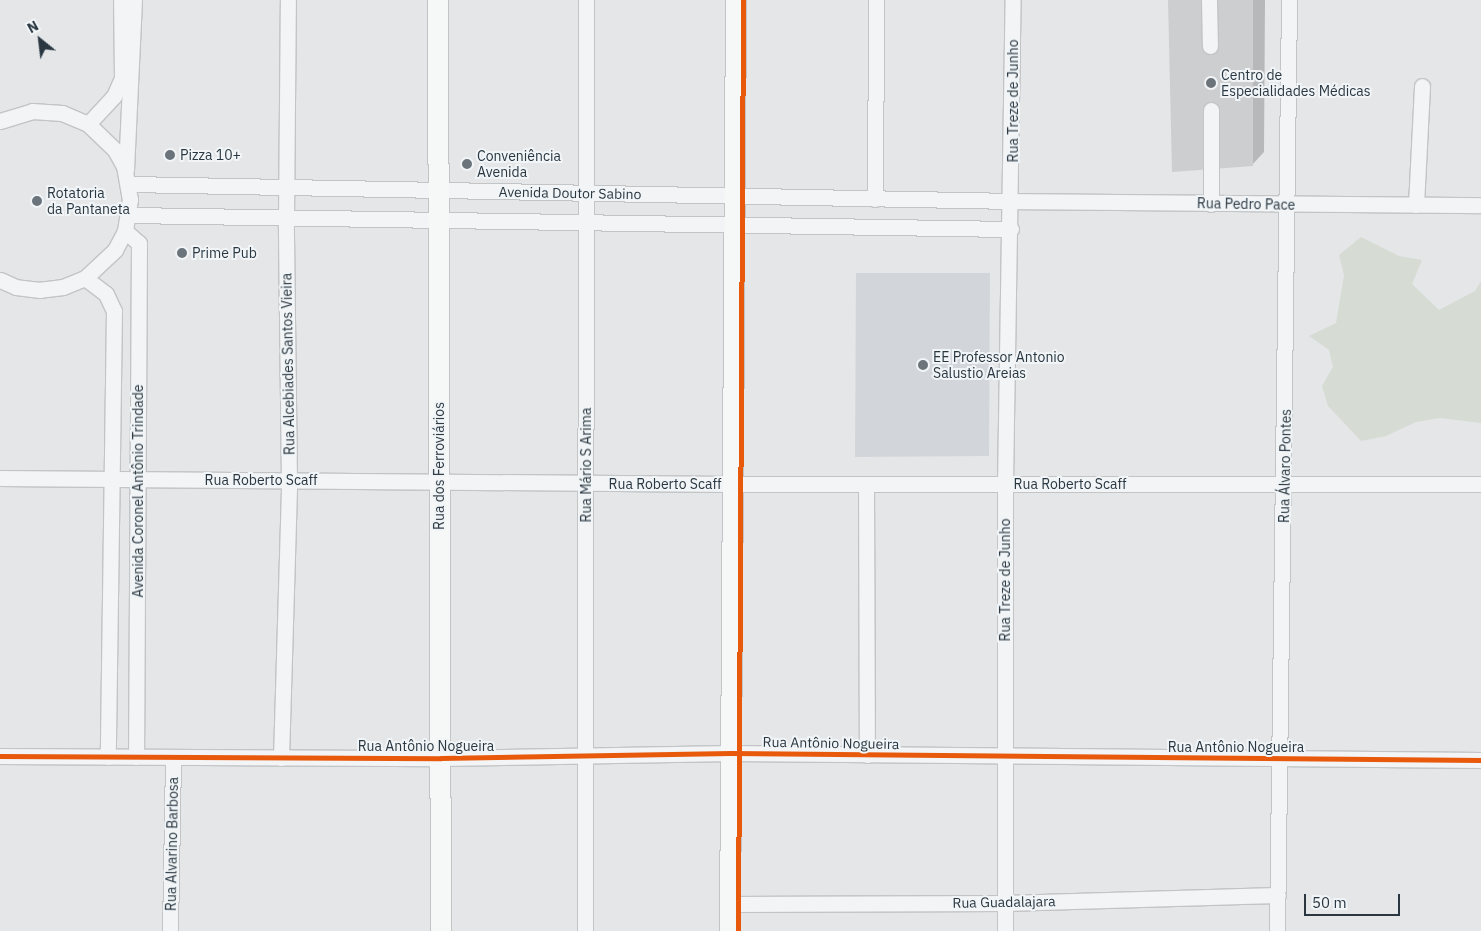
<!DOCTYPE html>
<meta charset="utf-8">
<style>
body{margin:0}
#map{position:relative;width:1481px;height:931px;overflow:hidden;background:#e4e6e8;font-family:"IBM Plex Sans",sans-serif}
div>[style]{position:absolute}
.built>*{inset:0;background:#d2d6db}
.green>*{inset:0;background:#d6dcd4}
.shadow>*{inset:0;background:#0003}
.building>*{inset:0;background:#ccced0}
.roads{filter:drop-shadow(1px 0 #c2c4c6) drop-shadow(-1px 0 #c2c4c6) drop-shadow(0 1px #c2c4c6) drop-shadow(0 -1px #c2c4c6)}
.minor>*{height:15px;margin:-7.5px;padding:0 7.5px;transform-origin:7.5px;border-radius:7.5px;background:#f2f4f5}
.major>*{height:20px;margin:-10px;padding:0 10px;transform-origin:10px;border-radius:10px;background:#f6f7f7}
.cycleway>*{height:5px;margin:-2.5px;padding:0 2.5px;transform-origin:2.5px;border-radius:2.5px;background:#e8590c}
.dots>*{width:14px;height:14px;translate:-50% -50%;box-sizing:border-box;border:2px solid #f1f5f7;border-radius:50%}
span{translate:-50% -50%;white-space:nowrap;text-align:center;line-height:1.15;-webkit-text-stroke:4px #f1f5f7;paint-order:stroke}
.poi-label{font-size:14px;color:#2a3741}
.left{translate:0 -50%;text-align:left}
.street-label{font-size:14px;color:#2a3741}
.north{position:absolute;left:15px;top:15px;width:50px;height:50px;-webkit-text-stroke:4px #f1f5f7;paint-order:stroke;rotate:331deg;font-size:14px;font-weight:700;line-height:20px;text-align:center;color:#2a3741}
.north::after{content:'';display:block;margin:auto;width:18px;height:22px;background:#2a3741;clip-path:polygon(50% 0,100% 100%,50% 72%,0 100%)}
.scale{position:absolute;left:1304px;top:894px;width:96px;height:22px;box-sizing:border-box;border:2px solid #2a3741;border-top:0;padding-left:6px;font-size:15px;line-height:18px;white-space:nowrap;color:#2a3741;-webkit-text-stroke:4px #f1f5f7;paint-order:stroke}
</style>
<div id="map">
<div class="built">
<i style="clip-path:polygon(856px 273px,990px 273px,989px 456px,855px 457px)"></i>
</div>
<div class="green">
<i style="clip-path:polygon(1361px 237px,1399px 256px,1422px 260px,1412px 284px,1439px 310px,1475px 291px,1481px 281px,1481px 423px,1440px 418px,1416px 422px,1386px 436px,1361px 441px,1328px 406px,1322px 386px,1333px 367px,1329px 350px,1309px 336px,1336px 323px,1344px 275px,1339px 255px)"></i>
</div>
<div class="shadow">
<i style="clip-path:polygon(1169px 0,1265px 0,1264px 152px,1252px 165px)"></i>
</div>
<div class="building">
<i style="clip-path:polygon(1168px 0,1253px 0,1253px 166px,1172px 172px)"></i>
</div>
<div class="roads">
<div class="minor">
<i style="left:1209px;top:0;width:46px;rotate:88.8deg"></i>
<i style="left:0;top:121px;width:34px;rotate:-17deg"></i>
<i style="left:32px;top:111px;width:30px;rotate:4deg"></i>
<i style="left:62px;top:113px;width:28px;rotate:23deg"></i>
<i style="left:88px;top:124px;width:37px;rotate:44deg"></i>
<i style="left:115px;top:150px;width:18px;rotate:61deg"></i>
<i style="left:124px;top:166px;width:34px;rotate:80deg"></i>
<i style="left:130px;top:199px;width:32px;rotate:99deg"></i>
<i style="left:125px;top:231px;width:21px;rotate:118deg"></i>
<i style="left:115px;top:250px;width:41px;rotate:137deg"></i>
<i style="left:85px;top:278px;width:24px;rotate:158deg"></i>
<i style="left:63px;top:287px;width:23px;rotate:173deg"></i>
<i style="left:40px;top:290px;width:24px;rotate:-173deg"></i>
<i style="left:16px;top:287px;width:17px;rotate:-156deg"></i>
<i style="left:88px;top:124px;width:38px;rotate:-47deg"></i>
<i style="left:114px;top:96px;width:20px;rotate:-66deg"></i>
<i style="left:122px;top:78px;width:78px;rotate:-90.7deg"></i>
<i style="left:126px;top:170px;width:170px;rotate:-87.3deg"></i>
<i style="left:129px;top:184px;width:883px;rotate:1.1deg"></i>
<i style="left:1012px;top:201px;width:469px;rotate:0.5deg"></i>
<i style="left:875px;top:199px;width:199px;rotate:-89.7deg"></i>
<i style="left:1211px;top:204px;width:94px;rotate:-90deg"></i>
<i style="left:1416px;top:205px;width:119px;rotate:-87.1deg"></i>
<i style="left:129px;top:215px;width:882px;rotate:0.91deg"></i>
<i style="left:125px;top:231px;width:18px;rotate:41deg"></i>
<i style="left:139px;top:243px;width:514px;rotate:90.33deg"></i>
<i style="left:85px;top:278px;width:26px;rotate:37deg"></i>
<i style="left:106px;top:294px;width:19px;rotate:65deg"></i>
<i style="left:114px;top:311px;width:446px;rotate:90.8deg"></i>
<i style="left:0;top:478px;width:733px;rotate:0.47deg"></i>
<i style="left:733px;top:484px;width:748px"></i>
<i style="left:866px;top:484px;width:271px;rotate:89.8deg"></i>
<i style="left:0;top:756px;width:441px;rotate:0.3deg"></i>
<i style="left:441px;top:758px;width:290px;rotate:-1deg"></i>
<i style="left:731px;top:753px;width:750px;rotate:0.53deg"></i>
<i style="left:281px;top:758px;width:277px;rotate:-88.3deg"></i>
<i style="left:289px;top:481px;width:263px;rotate:-90.7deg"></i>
<i style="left:286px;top:218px;width:218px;rotate:-89.5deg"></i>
<i style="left:731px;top:904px;width:274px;rotate:-0.2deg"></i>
<i style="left:1005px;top:903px;width:273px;rotate:-1.7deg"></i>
<i style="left:170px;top:931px;width:174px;rotate:-89deg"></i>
<i style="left:585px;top:931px;width:931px;rotate:-89.94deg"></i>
<i style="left:1005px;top:931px;width:447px;rotate:-90deg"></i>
<i style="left:1005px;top:484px;width:484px;rotate:-89.1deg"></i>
<i style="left:1277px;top:931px;width:931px;rotate:-89.26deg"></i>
</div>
<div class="major">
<i style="left:438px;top:0;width:931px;rotate:89.82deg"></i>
<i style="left:730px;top:931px;width:931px;rotate:-89.63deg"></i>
</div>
</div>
<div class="cycleway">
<i style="left:0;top:756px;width:441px;rotate:0.3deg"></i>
<i style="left:441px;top:758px;width:290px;rotate:-1deg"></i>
<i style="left:731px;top:753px;width:750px;rotate:0.53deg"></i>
<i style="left:738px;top:931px;width:931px;rotate:-89.69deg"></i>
</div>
<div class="dots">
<i style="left:1211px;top:83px;background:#6b747b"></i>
<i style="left:170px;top:155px;background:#6b747b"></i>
<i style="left:467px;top:164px;background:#6b747b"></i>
<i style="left:37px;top:201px;background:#6b747b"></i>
<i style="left:182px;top:253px;background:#6b747b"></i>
<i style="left:923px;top:365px;background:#6b747b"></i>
</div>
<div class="poi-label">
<span class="left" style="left:1221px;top:83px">Centro de<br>Especialidades Médicas</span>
<span class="left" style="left:180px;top:155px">Pizza 10+</span>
<span class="left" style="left:477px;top:164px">Conveniência<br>Avenida</span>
<span class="left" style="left:47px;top:201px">Rotatoria<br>da Pantaneta</span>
<span class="left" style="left:192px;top:253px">Prime Pub</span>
<span class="left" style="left:933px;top:365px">EE Professor Antonio<br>Salustio Areias</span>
</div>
<div class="street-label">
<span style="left:1013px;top:101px;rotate:-90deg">Rua Treze de Junho</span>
<span style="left:570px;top:193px;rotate:1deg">Avenida Doutor Sabino</span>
<span style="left:1246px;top:204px;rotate:1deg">Rua Pedro Pace</span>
<span style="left:288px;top:364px;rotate:-91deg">Rua Alcebiades Santos Vieira</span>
<span style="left:586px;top:465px;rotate:-90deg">Rua Mário S Arima</span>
<span style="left:439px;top:466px;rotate:-90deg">Rua dos Ferroviários</span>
<span style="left:1285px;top:466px;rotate:-89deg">Rua Álvaro Pontes</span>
<span style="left:261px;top:480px">Rua Roberto Scaff</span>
<span style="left:665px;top:484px">Rua Roberto Scaff</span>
<span style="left:1070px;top:484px">Rua Roberto Scaff</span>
<span style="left:138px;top:491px;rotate:-90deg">Avenida Coronel Antônio Trindade</span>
<span style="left:1005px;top:580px;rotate:-90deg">Rua Treze de Junho</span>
<span style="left:831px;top:743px;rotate:1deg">Rua Antônio Nogueira</span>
<span style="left:426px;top:746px">Rua Antônio Nogueira</span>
<span style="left:1236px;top:747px">Rua Antônio Nogueira</span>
<span style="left:172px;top:844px;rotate:-89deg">Rua Alvarino Barbosa</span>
<span style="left:1004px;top:902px;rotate:-1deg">Rua Guadalajara</span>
</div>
<div class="north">N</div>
<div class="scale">50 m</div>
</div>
